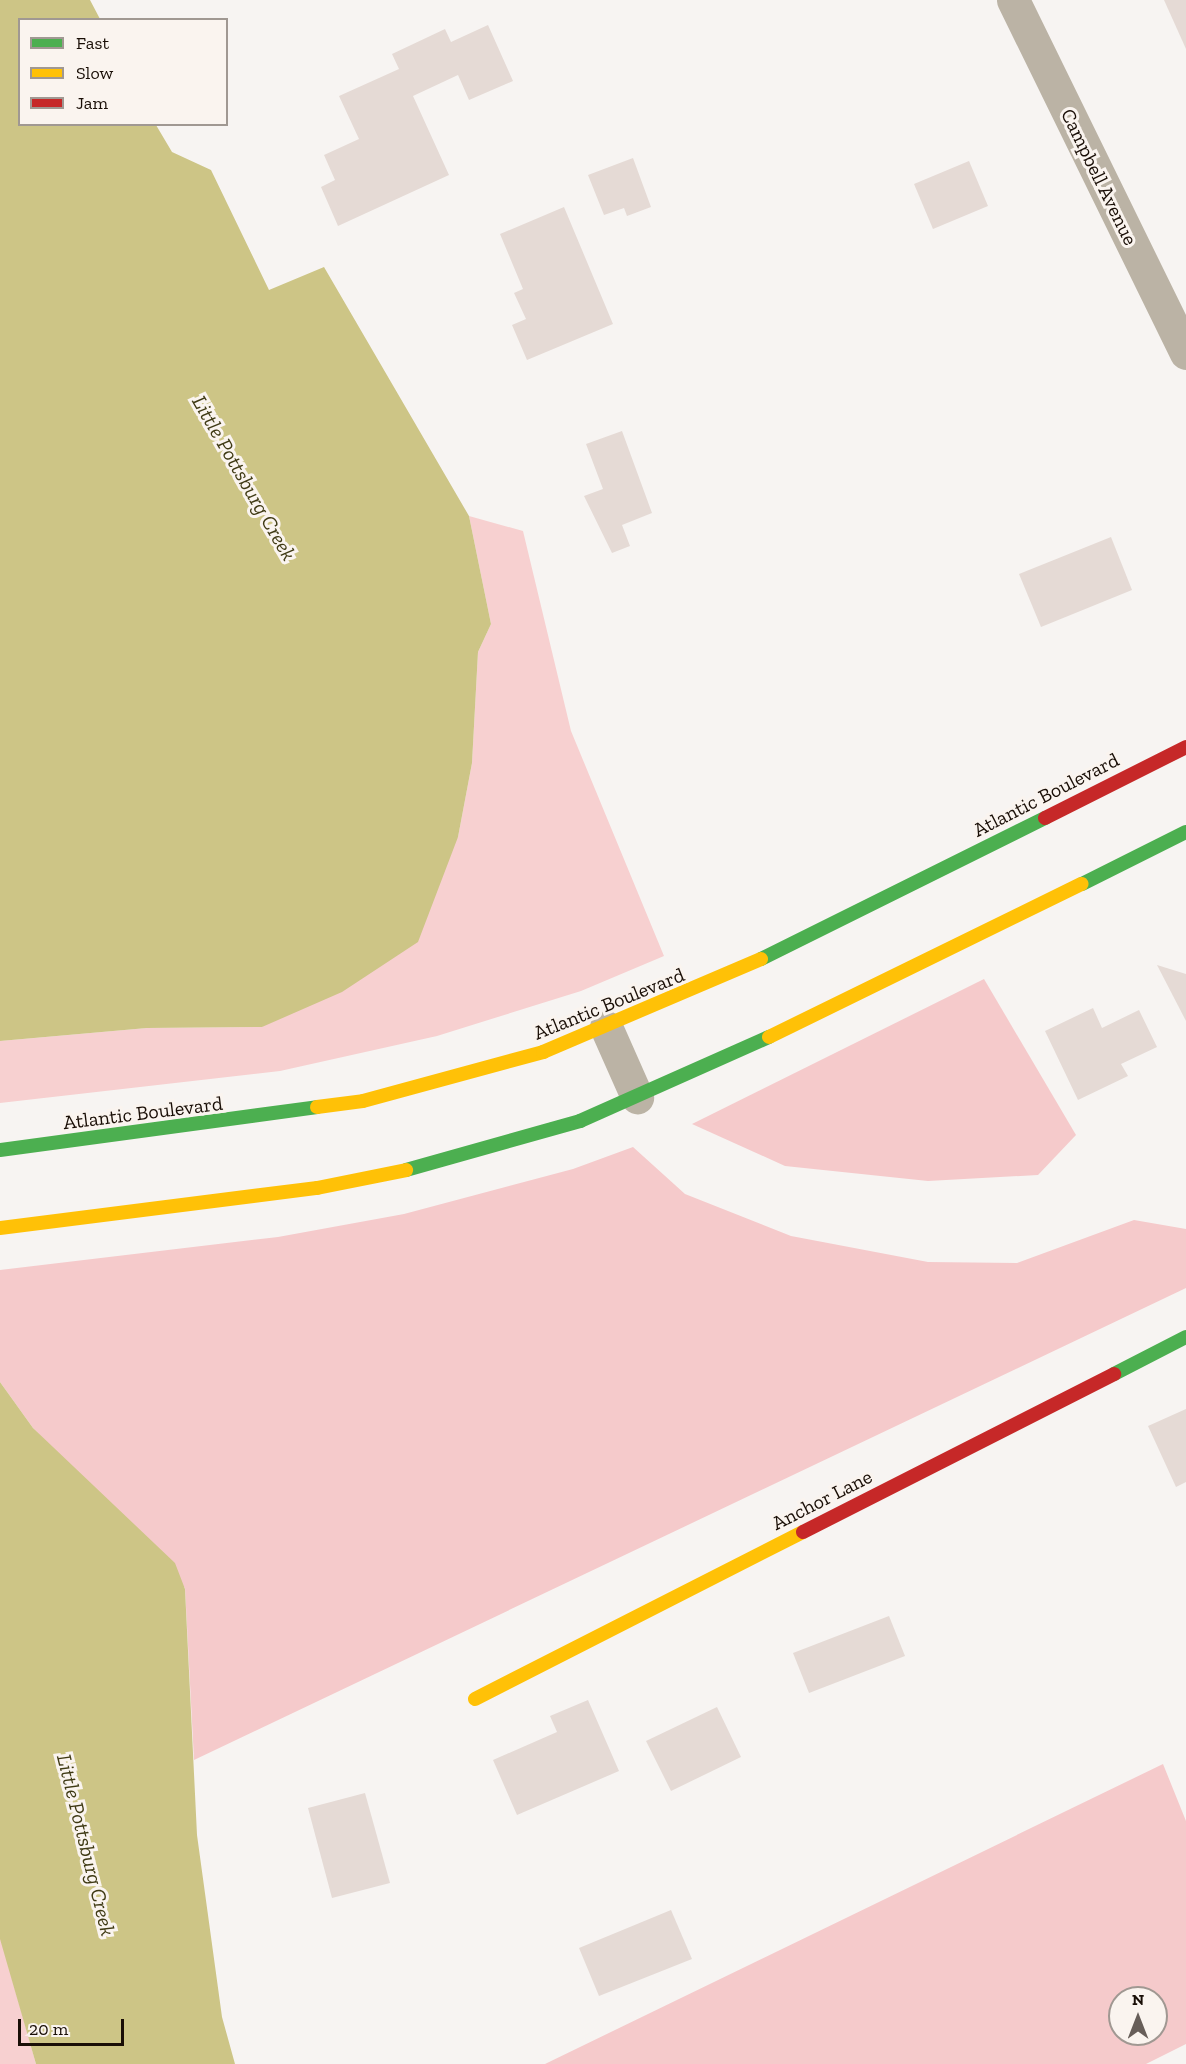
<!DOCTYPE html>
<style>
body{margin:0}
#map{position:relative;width:1186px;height:2064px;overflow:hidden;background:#f7f4f2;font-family:"Zilla Slab",serif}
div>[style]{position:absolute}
.green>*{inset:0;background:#f7d0d0}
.forest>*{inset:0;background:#f5cacb}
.water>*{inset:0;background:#cdc586}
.building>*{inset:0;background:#e5dad5}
.street>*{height:33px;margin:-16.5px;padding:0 16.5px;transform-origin:16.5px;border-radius:16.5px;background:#bbb3a5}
.fast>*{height:14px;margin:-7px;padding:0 7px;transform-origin:7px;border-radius:7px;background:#4caf50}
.slow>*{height:14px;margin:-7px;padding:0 7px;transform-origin:7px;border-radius:7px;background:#ffc107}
.jam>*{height:14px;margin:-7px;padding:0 7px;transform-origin:7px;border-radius:7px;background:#c62828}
span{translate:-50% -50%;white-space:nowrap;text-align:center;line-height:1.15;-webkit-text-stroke:6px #faf4ef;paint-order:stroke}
.street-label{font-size:20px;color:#190e06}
.water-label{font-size:21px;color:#3f3a14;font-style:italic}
.legend{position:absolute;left:18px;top:18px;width:210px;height:108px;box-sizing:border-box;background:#faf4ef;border:2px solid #a09892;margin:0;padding:8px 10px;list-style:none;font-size:18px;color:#190e06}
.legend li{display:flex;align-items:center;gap:12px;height:30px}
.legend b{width:30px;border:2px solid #a09892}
.north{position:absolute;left:1108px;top:1986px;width:60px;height:60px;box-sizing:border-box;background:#faf4ef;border:2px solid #a09892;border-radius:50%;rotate:0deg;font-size:16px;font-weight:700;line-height:24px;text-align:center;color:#190e06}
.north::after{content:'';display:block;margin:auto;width:21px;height:27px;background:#675e59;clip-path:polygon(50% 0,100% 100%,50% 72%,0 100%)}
.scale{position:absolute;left:18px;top:2019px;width:106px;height:27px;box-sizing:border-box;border:3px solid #190e06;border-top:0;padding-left:8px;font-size:18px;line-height:21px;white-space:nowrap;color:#190e06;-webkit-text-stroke:4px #faf4ef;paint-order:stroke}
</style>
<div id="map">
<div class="green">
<i style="clip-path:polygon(469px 516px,523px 531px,571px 731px,664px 956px,581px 991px,437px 1036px,280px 1071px,0 1103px,0 1041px,147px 1028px,262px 1027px,458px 837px,472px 763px,478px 652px,491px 624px)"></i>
<i style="clip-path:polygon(0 1939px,1px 1939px,36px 2064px,0 2064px)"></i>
</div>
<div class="forest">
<i style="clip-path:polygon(984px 979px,1076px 1135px,1038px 1175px,928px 1181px,785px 1166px,692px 1124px)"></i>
<i style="clip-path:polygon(633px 1147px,685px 1194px,791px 1236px,928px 1262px,1017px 1263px,1134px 1220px,1186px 1229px,1186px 1288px,194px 1760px,185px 1588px,33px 1428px,0 1382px,0 1270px,278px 1237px,404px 1214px,573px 1169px)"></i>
<i style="clip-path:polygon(evenodd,1163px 1764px,1186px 1821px,1186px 2044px,1146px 2064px,545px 2064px,1163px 1764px,1120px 1998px,1156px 1998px,1156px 2034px,1120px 2034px,1120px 1998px)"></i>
</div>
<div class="water">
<i style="clip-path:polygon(0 0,90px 0,100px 19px,20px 20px,20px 124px,156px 125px,172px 152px,211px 170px,269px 290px,324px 267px,469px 516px,491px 624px,478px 652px,472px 763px,458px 837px,418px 942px,342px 992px,262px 1027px,147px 1028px,0 1041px)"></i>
<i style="clip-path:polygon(0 1382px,33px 1428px,175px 1563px,185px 1589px,197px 1835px,222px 2017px,235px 2064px,36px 2064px,0 1939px)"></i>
</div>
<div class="building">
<i style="clip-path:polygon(1164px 0,1186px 0,1186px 49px)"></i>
<i style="clip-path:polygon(488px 25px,513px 81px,469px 100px,458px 75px,413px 96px,449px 175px,338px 226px,321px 187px,335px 180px,324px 155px,359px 139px,339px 96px,399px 69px,392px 54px,445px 29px,451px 42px)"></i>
<i style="clip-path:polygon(633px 158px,651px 207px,627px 216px,624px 208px,604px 215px,588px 175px)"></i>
<i style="clip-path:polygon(969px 161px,988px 206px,933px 229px,914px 184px)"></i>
<i style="clip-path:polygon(564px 207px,613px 324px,527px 360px,512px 325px,526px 319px,514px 293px,523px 289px,500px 234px)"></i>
<i style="clip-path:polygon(622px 431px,652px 513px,622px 525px,630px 546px,612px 553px,584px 496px,603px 489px,586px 444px)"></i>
<i style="clip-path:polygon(1111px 537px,1132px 590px,1041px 627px,1019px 574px)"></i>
<i style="clip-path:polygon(1157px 965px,1186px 974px,1186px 1021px)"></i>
<i style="clip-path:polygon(1093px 1008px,1102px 1028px,1139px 1010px,1157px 1047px,1121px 1064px,1128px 1076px,1078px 1100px,1045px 1031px)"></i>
<i style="clip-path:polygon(1186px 1409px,1186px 1482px,1176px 1487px,1148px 1426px)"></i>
<i style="clip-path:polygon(889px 1616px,905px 1656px,809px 1693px,793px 1653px)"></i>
<i style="clip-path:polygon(588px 1700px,619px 1771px,517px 1815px,493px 1760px,557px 1732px,550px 1716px)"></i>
<i style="clip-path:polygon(717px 1707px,741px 1757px,671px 1791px,646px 1741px)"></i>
<i style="clip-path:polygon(365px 1793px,390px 1883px,332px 1898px,308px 1808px)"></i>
<i style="clip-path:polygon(671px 1910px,692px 1959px,599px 1996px,579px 1948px)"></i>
</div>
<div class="street">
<i style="left:1013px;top:0;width:393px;rotate:63.9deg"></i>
<i style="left:606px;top:1027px;width:77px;rotate:66.1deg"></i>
</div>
<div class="fast">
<i style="left:1082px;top:884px;width:116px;rotate:-26.6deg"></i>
<i style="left:761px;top:959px;width:317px;rotate:-26.4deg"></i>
<i style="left:0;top:1150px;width:320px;rotate:-7.7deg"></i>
<i style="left:406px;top:1170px;width:181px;rotate:-15.7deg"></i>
<i style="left:580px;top:1121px;width:207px;rotate:-24deg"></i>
<i style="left:1114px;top:1374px;width:81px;rotate:-27.2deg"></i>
</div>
<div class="slow">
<i style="left:769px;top:1037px;width:348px;rotate:-26.1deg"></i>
<i style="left:317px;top:1107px;width:46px;rotate:-7.4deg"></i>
<i style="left:363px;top:1101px;width:187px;rotate:-15.2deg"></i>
<i style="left:543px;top:1052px;width:237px;rotate:-23.1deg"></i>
<i style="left:0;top:1228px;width:320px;rotate:-7.2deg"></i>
<i style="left:317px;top:1188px;width:91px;rotate:-11.4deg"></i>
<i style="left:475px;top:1699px;width:368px;rotate:-27deg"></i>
</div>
<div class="jam">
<i style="left:1045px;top:818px;width:158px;rotate:-26.7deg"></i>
<i style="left:803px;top:1532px;width:349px;rotate:-26.9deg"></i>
</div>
<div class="street-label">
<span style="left:1099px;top:177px;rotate:64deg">Campbell Avenue</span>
<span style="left:1046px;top:795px;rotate:-27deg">Atlantic Boulevard</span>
<span style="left:609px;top:1004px;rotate:-22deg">Atlantic Boulevard</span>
<span style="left:143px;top:1113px;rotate:-7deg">Atlantic Boulevard</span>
<span style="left:822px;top:1500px;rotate:-27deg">Anchor Lane</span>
</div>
<div class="water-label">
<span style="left:244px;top:478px;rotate:60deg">Little Pottsburg Creek</span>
<span style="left:86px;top:1845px;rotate:76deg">Little Pottsburg Creek</span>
</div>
<ul class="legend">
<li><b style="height:8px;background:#4caf50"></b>Fast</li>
<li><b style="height:8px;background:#ffc107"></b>Slow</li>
<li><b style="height:8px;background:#c62828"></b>Jam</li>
</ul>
<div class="north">N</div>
<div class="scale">20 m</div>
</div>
